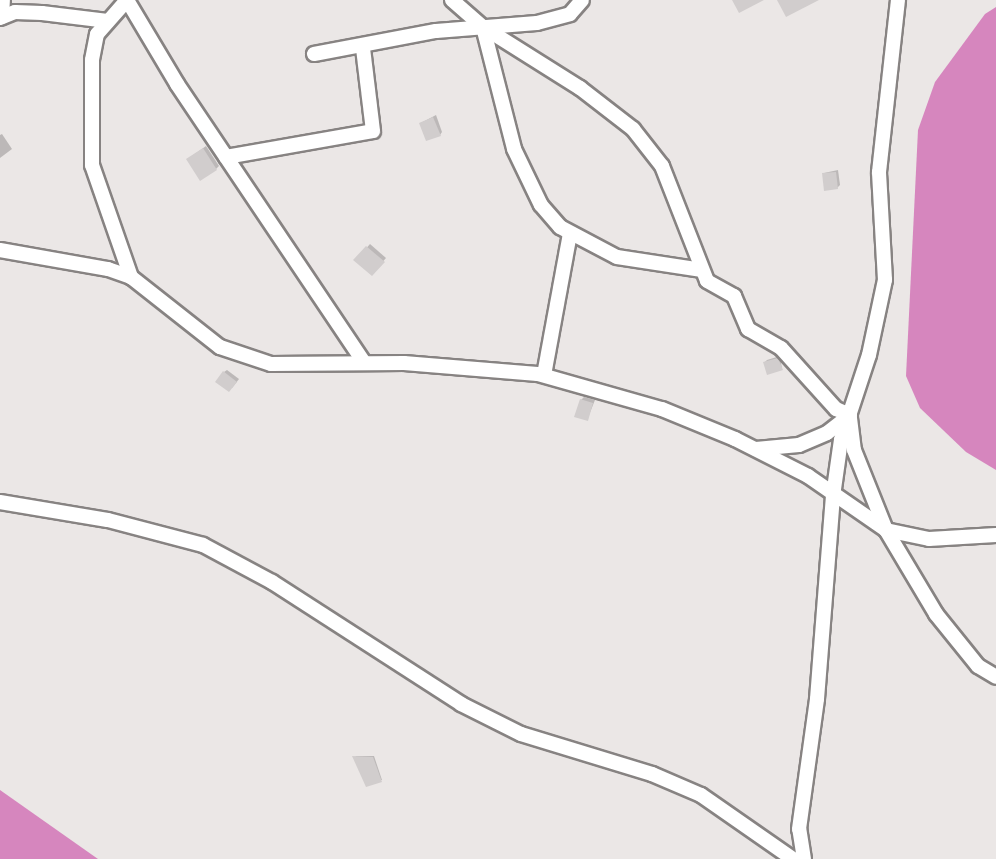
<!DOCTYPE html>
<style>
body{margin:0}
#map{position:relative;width:996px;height:859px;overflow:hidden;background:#ebe7e6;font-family:Montserrat,sans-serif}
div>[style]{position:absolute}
.water>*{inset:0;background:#d686be}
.shadow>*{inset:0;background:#0003}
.building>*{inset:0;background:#d1cdcd}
.roads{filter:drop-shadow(2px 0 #878382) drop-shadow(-2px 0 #878382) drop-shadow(0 2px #878382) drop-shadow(0 -2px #878382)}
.street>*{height:14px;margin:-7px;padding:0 7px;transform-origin:7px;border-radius:7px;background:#fff}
span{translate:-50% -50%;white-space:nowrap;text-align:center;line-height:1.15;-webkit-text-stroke:4.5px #f9f5f3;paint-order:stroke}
</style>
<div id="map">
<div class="water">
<i style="clip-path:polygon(996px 7px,996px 470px,966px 452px,920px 408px,906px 376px,918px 130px,935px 82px,985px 14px)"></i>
<i style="clip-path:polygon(0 790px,98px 859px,0 859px)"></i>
</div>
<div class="shadow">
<i style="clip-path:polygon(436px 115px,442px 132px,440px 135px,421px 123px)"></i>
<i style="clip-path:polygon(2px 134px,12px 149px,0 158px,0 135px)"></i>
<i style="clip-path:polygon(206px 146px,219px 166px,216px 169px,188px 159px)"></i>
<i style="clip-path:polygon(838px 170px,840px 185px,837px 188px,824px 173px)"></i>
<i style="clip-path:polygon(370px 244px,386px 258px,372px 274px,356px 260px)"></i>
<i style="clip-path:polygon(780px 356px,782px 369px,765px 362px,767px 360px)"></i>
<i style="clip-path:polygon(227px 370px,239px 379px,232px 388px,224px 372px)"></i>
<i style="clip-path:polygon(584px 397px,595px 400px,587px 420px,581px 400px)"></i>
<i style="clip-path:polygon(355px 756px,374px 756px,382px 780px,381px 780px)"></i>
</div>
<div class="building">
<i style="clip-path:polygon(732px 0,764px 0,739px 13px)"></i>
<i style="clip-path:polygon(777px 0,819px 0,786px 17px)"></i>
<i style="clip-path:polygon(433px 117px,441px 136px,426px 141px,419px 123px)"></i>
<i style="clip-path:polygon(203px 148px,217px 170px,200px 181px,186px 159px)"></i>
<i style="clip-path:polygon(836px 172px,838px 189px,824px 191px,822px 173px)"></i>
<i style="clip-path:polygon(366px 246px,385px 262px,372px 276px,353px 260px)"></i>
<i style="clip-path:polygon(778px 358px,783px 370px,767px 375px,763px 362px)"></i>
<i style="clip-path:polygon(223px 371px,237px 382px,229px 392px,215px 382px)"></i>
<i style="clip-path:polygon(580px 399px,593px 403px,588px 421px,574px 417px)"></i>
<i style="clip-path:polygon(352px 756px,373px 757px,382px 782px,366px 787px)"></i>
</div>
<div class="roads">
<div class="street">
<i style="left:127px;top:0;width:98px;rotate:59.2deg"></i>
<i style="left:177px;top:84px;width:335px;rotate:56.1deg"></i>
<i style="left:127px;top:0;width:45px;rotate:131.4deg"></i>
<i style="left:97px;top:34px;width:26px;rotate:101deg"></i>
<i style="left:92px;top:60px;width:105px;rotate:90deg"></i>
<i style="left:92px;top:165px;width:119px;rotate:70.8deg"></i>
<i style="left:452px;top:0;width:41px;rotate:41.1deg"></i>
<i style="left:483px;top:27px;width:115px;rotate:32.2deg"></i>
<i style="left:580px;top:88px;width:67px;rotate:37.7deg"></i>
<i style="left:633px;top:129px;width:47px;rotate:51.9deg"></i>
<i style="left:662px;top:166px;width:123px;rotate:68.6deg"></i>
<i style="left:707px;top:281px;width:31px;rotate:29deg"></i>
<i style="left:734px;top:296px;width:36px;rotate:67deg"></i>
<i style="left:748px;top:329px;width:38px;rotate:30deg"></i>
<i style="left:781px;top:348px;width:82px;rotate:48deg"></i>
<i style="left:836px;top:409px;width:15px;rotate:23deg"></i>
<i style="left:2px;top:17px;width:17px;rotate:-87deg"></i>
<i style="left:0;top:18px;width:16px;rotate:-22deg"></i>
<i style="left:15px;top:12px;width:27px;rotate:2deg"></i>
<i style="left:42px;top:13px;width:66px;rotate:6.9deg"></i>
<i style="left:483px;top:27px;width:126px;rotate:75.7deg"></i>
<i style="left:514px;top:149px;width:62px;rotate:64.3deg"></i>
<i style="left:541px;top:205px;width:29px;rotate:49deg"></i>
<i style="left:560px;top:227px;width:64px;rotate:27.8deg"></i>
<i style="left:617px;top:257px;width:86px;rotate:8.7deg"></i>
<i style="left:314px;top:54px;width:124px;rotate:-10.7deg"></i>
<i style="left:436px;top:31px;width:101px;rotate:-4.5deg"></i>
<i style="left:537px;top:23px;width:34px;rotate:-15deg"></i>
<i style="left:570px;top:14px;width:18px;rotate:-49deg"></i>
<i style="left:226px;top:157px;width:149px;rotate:-10deg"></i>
<i style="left:373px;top:131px;width:84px;rotate:-96.9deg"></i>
<i style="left:0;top:250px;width:110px;rotate:10deg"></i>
<i style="left:108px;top:269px;width:24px;rotate:19deg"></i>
<i style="left:131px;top:277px;width:113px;rotate:38.2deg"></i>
<i style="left:220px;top:347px;width:54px;rotate:18.4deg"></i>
<i style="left:271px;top:364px;width:133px;rotate:-0.4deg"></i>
<i style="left:404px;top:363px;width:134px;rotate:4.7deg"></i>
<i style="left:538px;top:374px;width:129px;rotate:15.8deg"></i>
<i style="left:662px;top:409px;width:79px;rotate:22.3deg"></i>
<i style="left:735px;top:439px;width:82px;rotate:26.9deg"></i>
<i style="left:808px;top:476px;width:95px;rotate:34.7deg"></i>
<i style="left:886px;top:530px;width:44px;rotate:11.8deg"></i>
<i style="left:929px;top:539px;width:67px;rotate:-3.4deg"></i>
<i style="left:544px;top:375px;width:143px;rotate:-79.6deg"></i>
<i style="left:850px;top:418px;width:32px;rotate:83deg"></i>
<i style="left:854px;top:450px;width:86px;rotate:68.2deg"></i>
<i style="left:886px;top:530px;width:98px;rotate:59.2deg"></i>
<i style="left:936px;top:614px;width:67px;rotate:51.1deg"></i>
<i style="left:978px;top:666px;width:21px;rotate:31deg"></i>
<i style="left:756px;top:449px;width:43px;rotate:-5.3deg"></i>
<i style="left:799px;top:445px;width:30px;rotate:-23deg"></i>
<i style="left:827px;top:433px;width:29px;rotate:-38deg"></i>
<i style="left:0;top:502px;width:109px;rotate:9.5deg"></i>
<i style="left:108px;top:520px;width:98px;rotate:14.7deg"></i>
<i style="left:203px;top:545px;width:78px;rotate:28.2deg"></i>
<i style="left:272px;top:582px;width:225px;rotate:32.8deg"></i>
<i style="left:461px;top:704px;width:67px;rotate:26.6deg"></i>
<i style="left:521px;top:734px;width:137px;rotate:17deg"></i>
<i style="left:652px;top:774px;width:53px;rotate:23.2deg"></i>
<i style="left:701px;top:795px;width:112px;rotate:34.8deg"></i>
<i style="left:804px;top:859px;width:30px;rotate:-99deg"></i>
<i style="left:799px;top:829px;width:131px;rotate:-82.1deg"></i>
<i style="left:817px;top:699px;width:204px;rotate:-85.5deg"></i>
<i style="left:833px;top:496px;width:57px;rotate:-81.9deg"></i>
<i style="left:841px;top:440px;width:89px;rotate:-71.8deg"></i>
<i style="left:869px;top:355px;width:77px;rotate:-78deg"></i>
<i style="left:885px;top:280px;width:108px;rotate:-93.2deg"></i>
<i style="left:879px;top:172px;width:173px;rotate:-83.7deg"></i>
</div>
</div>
</div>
